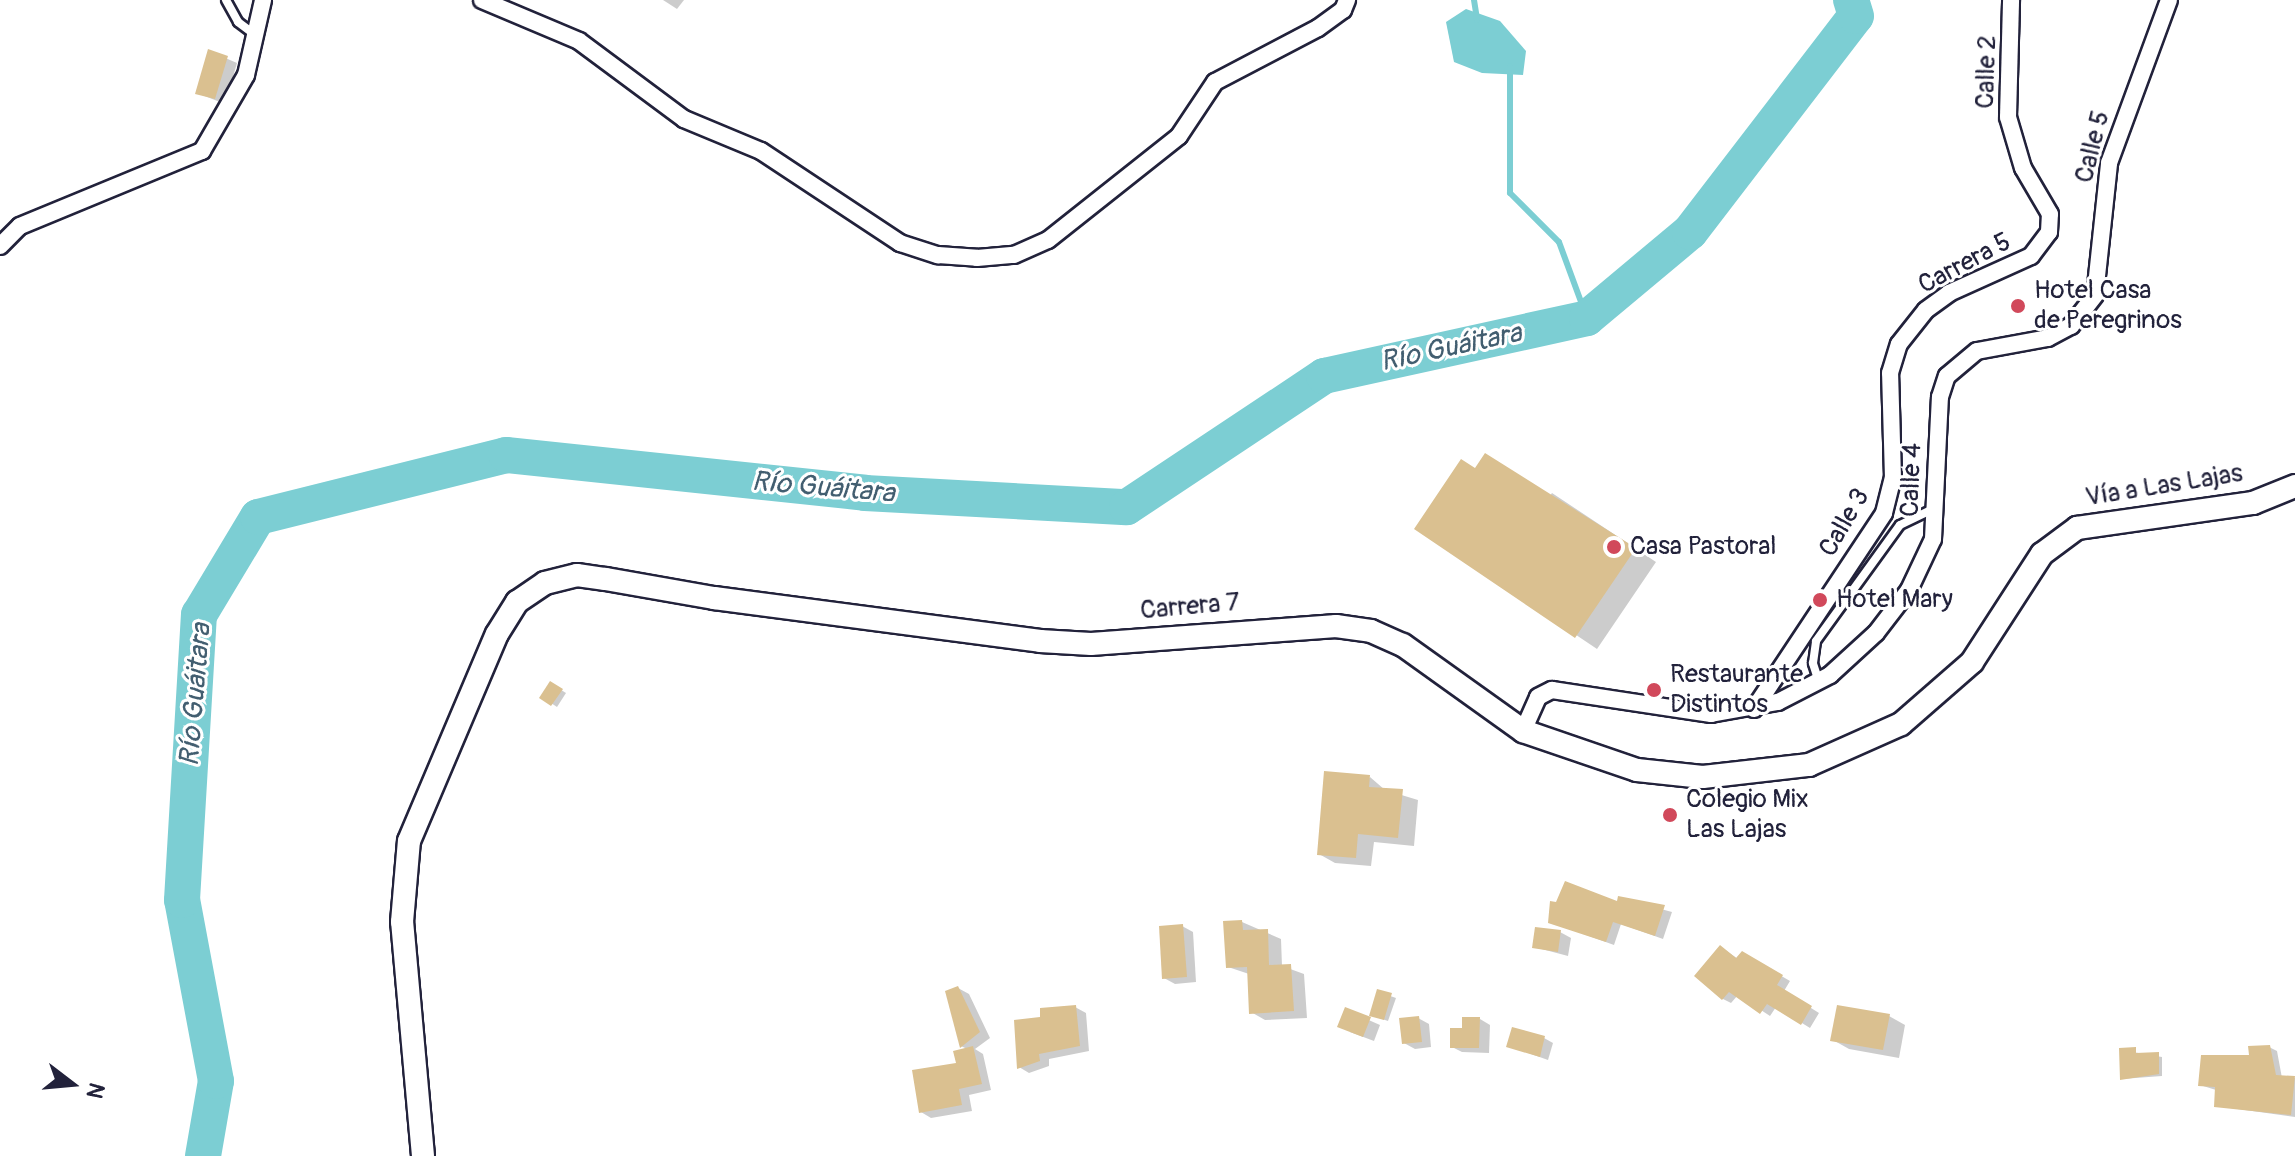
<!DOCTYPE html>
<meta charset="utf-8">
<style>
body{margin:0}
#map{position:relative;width:2295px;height:1156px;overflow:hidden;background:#fff;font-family:Pangolin,sans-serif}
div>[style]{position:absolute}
.water>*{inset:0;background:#7cced3}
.shadow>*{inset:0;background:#0003}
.stream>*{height:6px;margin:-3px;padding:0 3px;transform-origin:3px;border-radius:3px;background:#7cced3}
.river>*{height:36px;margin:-18px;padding:0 18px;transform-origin:18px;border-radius:18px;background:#7cced3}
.building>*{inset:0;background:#dac090}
.roads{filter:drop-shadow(2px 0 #22223b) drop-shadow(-2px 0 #22223b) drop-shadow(0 2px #22223b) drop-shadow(0 -2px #22223b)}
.service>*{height:8px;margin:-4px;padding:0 4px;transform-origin:4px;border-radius:4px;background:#fff}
.minor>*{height:16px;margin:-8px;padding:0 8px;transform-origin:8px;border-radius:8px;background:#fff}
.tertiary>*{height:22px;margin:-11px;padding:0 11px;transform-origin:11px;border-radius:11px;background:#fff}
.dots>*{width:22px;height:22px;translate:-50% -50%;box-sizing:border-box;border:4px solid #fff;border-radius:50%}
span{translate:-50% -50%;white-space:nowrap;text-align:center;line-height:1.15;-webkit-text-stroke:6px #fff;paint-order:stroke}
.street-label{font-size:26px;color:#22223b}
.poi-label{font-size:26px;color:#22223b}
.left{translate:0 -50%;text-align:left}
.water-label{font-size:28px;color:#425e70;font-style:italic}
.north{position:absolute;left:32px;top:1044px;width:80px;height:80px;-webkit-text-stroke:6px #fff;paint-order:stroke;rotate:106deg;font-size:22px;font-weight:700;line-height:32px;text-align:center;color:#22223b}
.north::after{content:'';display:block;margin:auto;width:28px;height:36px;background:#22223b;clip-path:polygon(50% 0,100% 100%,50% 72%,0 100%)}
</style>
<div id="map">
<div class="water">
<i style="clip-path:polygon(1466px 9px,1500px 21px,1526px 51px,1523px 75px,1482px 73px,1454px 62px,1446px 22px)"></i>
</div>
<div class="shadow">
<i style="clip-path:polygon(663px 0,684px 0,677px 9px)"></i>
<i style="clip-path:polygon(209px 51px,237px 63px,225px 104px,197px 93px)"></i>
<i style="clip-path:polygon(1476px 470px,1549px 497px,1552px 493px,1656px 562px,1597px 649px,1417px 528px)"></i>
<i style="clip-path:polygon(550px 683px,566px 693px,557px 707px,542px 697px)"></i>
<i style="clip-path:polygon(1370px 777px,1385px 790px,1418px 800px,1414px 846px,1374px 842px,1371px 866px,1335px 863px,1319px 854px)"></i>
<i style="clip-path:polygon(1620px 898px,1672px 912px,1663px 939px,1621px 924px,1614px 945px,1550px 922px,1618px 904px)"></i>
<i style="clip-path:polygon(1242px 922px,1281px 939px,1282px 966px,1304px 974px,1307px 1018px,1265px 1020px,1251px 1012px,1249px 974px,1228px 967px)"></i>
<i style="clip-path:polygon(1182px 926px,1193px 932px,1196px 982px,1175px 984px,1164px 978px)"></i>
<i style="clip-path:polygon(1560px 932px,1571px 938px,1568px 956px,1534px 947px)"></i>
<i style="clip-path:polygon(1721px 947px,1738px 959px,1742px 953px,1790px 981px,1784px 991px,1819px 1013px,1810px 1028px,1776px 1007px,1770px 1016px,1738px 995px,1731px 1003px,1723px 999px)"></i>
<i style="clip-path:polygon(958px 988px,969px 994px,990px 1038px,975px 1049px,983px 1054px,991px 1090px,969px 1095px,972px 1111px,931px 1118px,921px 1112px,967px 1049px,961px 1046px)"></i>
<i style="clip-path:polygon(1379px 992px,1396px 998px,1388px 1021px,1376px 1017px)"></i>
<i style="clip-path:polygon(1075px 1007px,1086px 1013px,1089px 1051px,1049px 1059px,1049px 1066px,1029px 1073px,1019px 1067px,1043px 1019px)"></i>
<i style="clip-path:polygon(1346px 1010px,1380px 1025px,1374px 1041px,1350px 1032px)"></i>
<i style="clip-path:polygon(1889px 1016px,1905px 1025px,1899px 1058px,1849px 1049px,1833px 1040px)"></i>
<i style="clip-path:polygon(1418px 1018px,1429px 1024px,1431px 1047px,1415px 1049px,1404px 1043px)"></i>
<i style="clip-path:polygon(1480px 1019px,1490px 1025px,1489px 1053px,1462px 1052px,1452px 1047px)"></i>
<i style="clip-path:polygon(1544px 1038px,1553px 1043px,1548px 1060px,1508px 1046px)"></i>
<i style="clip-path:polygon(2269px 1047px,2277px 1051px,2282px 1078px,2295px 1078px,2295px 1117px,2216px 1106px,2216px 1090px,2200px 1085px)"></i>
<i style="clip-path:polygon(2121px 1050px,2162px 1057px,2162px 1076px,2122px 1079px)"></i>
</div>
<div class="stream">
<i style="left:1474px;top:0;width:20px;rotate:81deg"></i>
<i style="left:1510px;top:66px;width:127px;rotate:90deg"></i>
<i style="left:1510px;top:193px;width:69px;rotate:45deg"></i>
<i style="left:1559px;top:242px;width:81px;rotate:69.8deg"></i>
</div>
<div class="river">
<i style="left:203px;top:1156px;width:76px;rotate:-80.2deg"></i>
<i style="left:216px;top:1081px;width:184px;rotate:-100.6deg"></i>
<i style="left:182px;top:900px;width:286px;rotate:-86.6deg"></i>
<i style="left:199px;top:615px;width:114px;rotate:-59deg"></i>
<i style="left:258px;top:517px;width:256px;rotate:-14deg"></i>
<i style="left:506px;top:455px;width:361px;rotate:6deg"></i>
<i style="left:865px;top:493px;width:262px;rotate:3.1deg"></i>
<i style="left:1127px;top:507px;width:237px;rotate:-33.6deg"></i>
<i style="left:1324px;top:376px;width:269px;rotate:-12.4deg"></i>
<i style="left:1587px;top:318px;width:134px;rotate:-39.9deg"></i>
<i style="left:1690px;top:232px;width:272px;rotate:-52.5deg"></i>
<i style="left:1856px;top:16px;width:17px;rotate:-107deg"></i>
</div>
<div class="building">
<i style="clip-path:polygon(208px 49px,228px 56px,215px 99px,195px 94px)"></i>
<i style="clip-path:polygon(1485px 453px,1636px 548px,1575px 638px,1414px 529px,1461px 459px,1475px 468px)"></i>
<i style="clip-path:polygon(550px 681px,563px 689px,551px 706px,539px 698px)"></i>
<i style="clip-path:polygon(1324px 771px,1370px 775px,1369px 787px,1403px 789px,1398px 838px,1358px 834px,1356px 858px,1317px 855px)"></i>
<i style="clip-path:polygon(1565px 881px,1617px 901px,1618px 896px,1665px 905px,1655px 936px,1613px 922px,1606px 942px,1548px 923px,1550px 901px,1556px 902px)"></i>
<i style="clip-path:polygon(1242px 920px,1243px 930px,1268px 929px,1269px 965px,1291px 964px,1294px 1011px,1249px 1014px,1247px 967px,1226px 968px,1223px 921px)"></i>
<i style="clip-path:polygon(1183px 924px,1187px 977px,1162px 979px,1159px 926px)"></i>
<i style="clip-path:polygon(1535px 927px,1561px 930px,1558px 952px,1532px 948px)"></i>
<i style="clip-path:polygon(1720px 945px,1736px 958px,1742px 951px,1783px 975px,1777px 985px,1812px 1006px,1801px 1025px,1767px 1004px,1760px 1014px,1729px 992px,1722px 1000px,1694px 976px)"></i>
<i style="clip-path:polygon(958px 986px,980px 1032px,960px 1048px,945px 991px)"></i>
<i style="clip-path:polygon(1377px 989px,1392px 993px,1384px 1020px,1369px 1016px)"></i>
<i style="clip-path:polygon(1076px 1005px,1080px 1046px,1039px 1054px,1040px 1061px,1017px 1069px,1014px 1020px,1040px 1017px,1040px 1008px)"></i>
<i style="clip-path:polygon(1837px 1005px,1890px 1014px,1883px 1050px,1830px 1041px)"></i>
<i style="clip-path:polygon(1345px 1007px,1371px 1017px,1363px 1037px,1337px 1027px)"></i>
<i style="clip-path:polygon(1419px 1016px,1422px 1042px,1402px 1044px,1399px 1018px)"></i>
<i style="clip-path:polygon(1462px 1017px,1480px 1017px,1479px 1048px,1450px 1048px,1450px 1028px,1462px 1028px)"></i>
<i style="clip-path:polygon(1512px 1027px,1545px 1036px,1540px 1057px,1506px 1047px)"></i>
<i style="clip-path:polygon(2270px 1045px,2276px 1075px,2295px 1076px,2291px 1115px,2214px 1107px,2215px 1087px,2198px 1086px,2201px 1055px,2249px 1055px,2248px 1046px)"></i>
<i style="clip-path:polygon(973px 1046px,982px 1084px,959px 1089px,962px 1105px,919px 1113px,912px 1070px,956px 1063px,953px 1051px)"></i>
<i style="clip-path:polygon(2136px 1047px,2136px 1053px,2159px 1052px,2159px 1074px,2120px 1080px,2119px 1048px)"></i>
</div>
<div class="roads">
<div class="service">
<i style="left:226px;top:0;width:25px;rotate:61deg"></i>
<i style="left:238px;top:22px;width:20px;rotate:37deg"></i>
<i style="left:1819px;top:682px;width:20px;rotate:-108deg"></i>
<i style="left:1813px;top:663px;width:22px;rotate:-82deg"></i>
<i style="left:1816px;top:641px;width:143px;rotate:-54.1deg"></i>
<i style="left:1900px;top:525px;width:37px;rotate:-26deg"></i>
</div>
<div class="minor">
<i style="left:482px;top:0;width:105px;rotate:22.9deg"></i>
<i style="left:579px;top:41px;width:131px;rotate:36.6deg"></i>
<i style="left:684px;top:119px;width:83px;rotate:22.6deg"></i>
<i style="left:761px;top:151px;width:167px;rotate:33.5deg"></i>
<i style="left:900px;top:243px;width:40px;rotate:18deg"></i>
<i style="left:938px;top:255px;width:39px;rotate:4deg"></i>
<i style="left:977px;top:258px;width:37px;rotate:-5deg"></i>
<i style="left:1014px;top:255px;width:37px;rotate:-24deg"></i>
<i style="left:1048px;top:240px;width:167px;rotate:-38.4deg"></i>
<i style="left:1179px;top:136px;width:65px;rotate:-56.3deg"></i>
<i style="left:1215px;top:82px;width:116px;rotate:-27.7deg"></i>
<i style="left:1318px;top:28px;width:31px;rotate:-36deg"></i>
<i style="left:1343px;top:10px;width:11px;rotate:-68deg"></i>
<i style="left:0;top:246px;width:28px;rotate:-45deg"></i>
<i style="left:20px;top:226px;width:197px;rotate:-22.4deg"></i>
<i style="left:202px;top:151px;width:88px;rotate:-59.9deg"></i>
<i style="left:246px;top:75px;width:77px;rotate:-77.2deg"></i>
<i style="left:1754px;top:709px;width:235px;rotate:-56.4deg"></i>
<i style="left:1884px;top:513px;width:36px;rotate:-76deg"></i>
<i style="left:1893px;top:478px;width:105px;rotate:-91.6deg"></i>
<i style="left:1890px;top:373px;width:30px;rotate:-73deg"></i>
<i style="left:1899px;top:344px;width:43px;rotate:-51.5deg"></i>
<i style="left:1926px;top:310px;width:29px;rotate:-36deg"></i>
<i style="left:1949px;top:293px;width:90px;rotate:-24.3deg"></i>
<i style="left:2031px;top:256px;width:30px;rotate:-53deg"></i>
<i style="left:2049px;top:232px;width:18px;rotate:-87deg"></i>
<i style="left:2050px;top:214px;width:53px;rotate:-120.4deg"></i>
<i style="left:2023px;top:168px;width:53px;rotate:-106.4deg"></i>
<i style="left:2008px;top:117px;width:117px;rotate:-88.5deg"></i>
<i style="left:1523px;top:731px;width:37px;rotate:-66deg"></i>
<i style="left:1538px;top:697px;width:16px;rotate:-27deg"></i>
<i style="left:1552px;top:690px;width:161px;rotate:8.6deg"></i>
<i style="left:1711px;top:714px;width:68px;rotate:-10.2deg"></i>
<i style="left:1778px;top:702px;width:59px;rotate:-27.4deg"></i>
<i style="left:1830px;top:675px;width:62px;rotate:-42.4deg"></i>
<i style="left:1876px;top:633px;width:54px;rotate:-52.5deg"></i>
<i style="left:1909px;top:590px;width:56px;rotate:-64.8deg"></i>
<i style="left:1933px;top:539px;width:142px;rotate:-87.2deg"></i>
<i style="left:1940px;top:397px;width:22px;rotate:-72deg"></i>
<i style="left:1947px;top:376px;width:39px;rotate:-40deg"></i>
<i style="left:1977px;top:351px;width:72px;rotate:-10.4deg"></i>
<i style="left:2048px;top:338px;width:26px;rotate:-28deg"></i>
<i style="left:2071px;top:326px;width:39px;rotate:-52deg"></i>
<i style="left:2095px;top:295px;width:133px;rotate:-83.9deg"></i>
<i style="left:2109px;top:163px;width:174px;rotate:-69.8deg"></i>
</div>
<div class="tertiary">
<i style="left:423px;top:1156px;width:235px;rotate:-95.1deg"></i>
<i style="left:402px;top:922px;width:81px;rotate:-85.1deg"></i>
<i style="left:409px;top:841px;width:225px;rotate:-67deg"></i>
<i style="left:497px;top:634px;width:38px;rotate:-58deg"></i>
<i style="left:517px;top:602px;width:34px;rotate:-34deg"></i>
<i style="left:545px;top:583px;width:33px;rotate:-14deg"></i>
<i style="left:577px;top:575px;width:29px;rotate:8deg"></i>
<i style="left:606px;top:579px;width:110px;rotate:10deg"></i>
<i style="left:714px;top:598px;width:329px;rotate:7.5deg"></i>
<i style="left:1040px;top:641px;width:51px;rotate:3.4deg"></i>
<i style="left:1091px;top:644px;width:246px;rotate:-4.2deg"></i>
<i style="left:1336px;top:626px;width:35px;rotate:8deg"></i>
<i style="left:1371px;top:631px;width:35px;rotate:24deg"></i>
<i style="left:1403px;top:645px;width:148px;rotate:35.6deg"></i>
<i style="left:1523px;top:731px;width:120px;rotate:18.9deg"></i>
<i style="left:1637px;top:770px;width:66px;rotate:6.1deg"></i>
<i style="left:1703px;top:777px;width:107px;rotate:-6.5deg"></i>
<i style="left:1809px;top:765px;width:101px;rotate:-24deg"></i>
<i style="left:1901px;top:724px;width:94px;rotate:-41.1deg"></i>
<i style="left:1972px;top:662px;width:129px;rotate:-57.1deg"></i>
<i style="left:2042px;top:554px;width:44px;rotate:-36.6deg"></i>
<i style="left:2077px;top:528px;width:178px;rotate:-8.1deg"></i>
<i style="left:2253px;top:503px;width:45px;rotate:-22deg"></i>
</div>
</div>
<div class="dots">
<i style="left:2018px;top:306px;background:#d1495b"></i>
<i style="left:1614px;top:547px;background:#d1495b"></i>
<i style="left:1820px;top:600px;background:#d1495b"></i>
<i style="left:1654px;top:690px;background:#d1495b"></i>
<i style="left:1670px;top:815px;background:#d1495b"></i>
</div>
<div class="street-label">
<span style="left:1987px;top:72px;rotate:-88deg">Calle 2</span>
<span style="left:2093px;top:147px;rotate:-76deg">Calle 5</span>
<span style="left:1965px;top:264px;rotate:-28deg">Carrera 5</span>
<span style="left:1912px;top:480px;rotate:-88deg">Calle 4</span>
<span style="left:2164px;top:486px;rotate:-9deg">Vía a Las Lajas</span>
<span style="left:1845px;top:523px;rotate:-60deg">Calle 3</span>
<span style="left:1190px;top:607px;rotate:-5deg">Carrera 7</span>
</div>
<div class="poi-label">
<span class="left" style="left:2034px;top:306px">Hotel Casa<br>de Peregrinos</span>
<span class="left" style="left:1630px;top:547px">Casa Pastoral</span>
<span class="left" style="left:1836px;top:600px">Hotel Mary</span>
<span class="left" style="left:1670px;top:690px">Restaurante<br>Distintos</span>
<span class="left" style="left:1686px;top:815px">Colegio Mix<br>Las Lajas</span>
</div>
<div class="water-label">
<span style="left:1451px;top:348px;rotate:-12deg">Río Guáitara</span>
<span style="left:823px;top:488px;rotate:5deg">Río Guáitara</span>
<span style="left:196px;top:695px;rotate:-85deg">Río Guáitara</span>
</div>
<div class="north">N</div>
</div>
